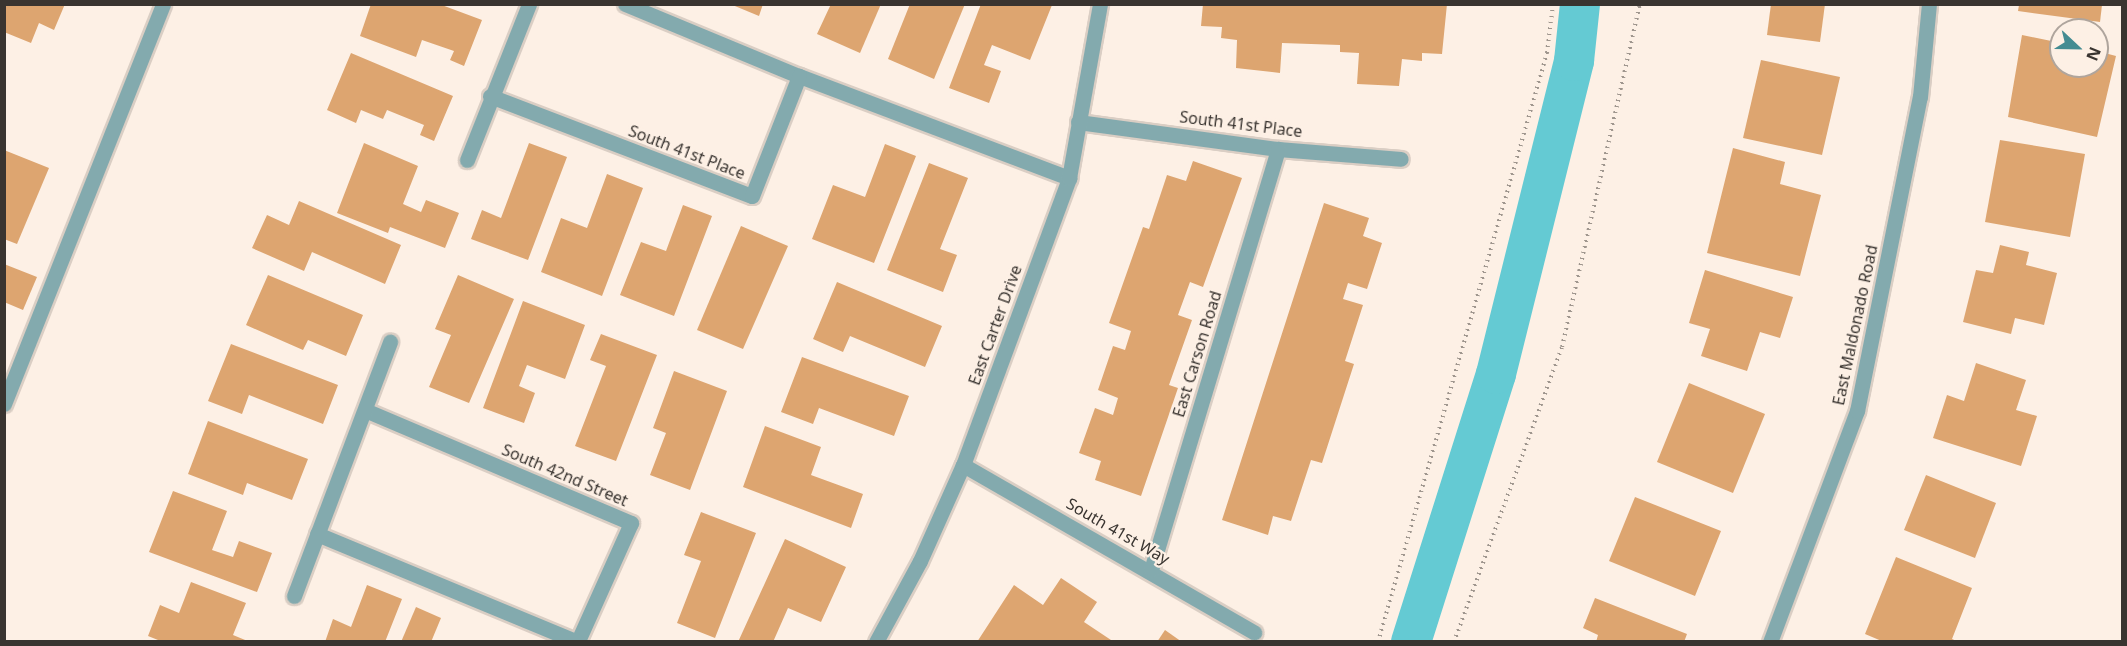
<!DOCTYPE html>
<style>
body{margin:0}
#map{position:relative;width:2127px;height:646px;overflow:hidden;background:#fdf0e5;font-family:"Noto Sans",sans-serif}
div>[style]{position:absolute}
.canal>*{height:40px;margin:-20px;padding:0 20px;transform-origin:20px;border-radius:20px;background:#64cad3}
.building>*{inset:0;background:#dda570}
.path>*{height:4px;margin-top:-2px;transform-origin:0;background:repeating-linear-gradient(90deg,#9f968e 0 1.5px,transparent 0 6px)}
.roads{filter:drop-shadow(2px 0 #dacec4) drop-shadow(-2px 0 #dacec4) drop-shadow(0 2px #dacec4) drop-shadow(0 -2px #dacec4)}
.minor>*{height:15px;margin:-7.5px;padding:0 7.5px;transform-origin:7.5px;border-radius:7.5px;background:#83aaae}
span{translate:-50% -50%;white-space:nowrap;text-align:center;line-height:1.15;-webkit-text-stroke:4.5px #fdf0e5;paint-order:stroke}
.street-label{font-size:16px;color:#393430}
.frame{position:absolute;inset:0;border:6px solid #393430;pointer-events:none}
.north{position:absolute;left:2049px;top:18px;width:60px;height:60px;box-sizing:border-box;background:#fdf0e5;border:2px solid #afa59d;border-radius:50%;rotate:112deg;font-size:16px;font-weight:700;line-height:24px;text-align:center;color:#393430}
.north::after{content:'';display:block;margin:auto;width:21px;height:27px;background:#448c92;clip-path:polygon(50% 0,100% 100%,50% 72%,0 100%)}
</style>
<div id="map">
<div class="canal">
<i style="left:1411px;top:642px;width:281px;rotate:-72.4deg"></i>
<i style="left:1496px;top:374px;width:323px;rotate:-76deg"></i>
<i style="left:1574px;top:61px;width:57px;rotate:-84deg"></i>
</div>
<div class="building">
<i style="clip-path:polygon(4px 4px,65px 4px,54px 30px,39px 23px,31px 43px,4px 32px)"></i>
<i style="clip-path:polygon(371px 4px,439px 4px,482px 20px,464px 66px,450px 60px,454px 51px,422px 40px,416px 57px,360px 36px)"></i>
<i style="clip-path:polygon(730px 4px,763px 4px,759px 16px)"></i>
<i style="clip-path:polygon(831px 4px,881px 4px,860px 53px,817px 34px)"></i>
<i style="clip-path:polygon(910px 4px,965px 4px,934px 79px,888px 59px)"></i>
<i style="clip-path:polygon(981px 4px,1052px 5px,1030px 60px,992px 45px,984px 65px,1001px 71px,989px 103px,949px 88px)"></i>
<i style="clip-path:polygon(1203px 4px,1447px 4px,1442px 54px,1422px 53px,1422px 61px,1402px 59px,1399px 86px,1357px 84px,1359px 53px,1340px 52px,1340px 45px,1282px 43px,1280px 73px,1236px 68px,1237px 40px,1221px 38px,1222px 27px,1201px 26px)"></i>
<i style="clip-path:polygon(1771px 4px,1825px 4px,1820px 42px,1767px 35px)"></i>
<i style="clip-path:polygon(2019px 5px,2102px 5px,2100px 22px,2018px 11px)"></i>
<i style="clip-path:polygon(2022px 35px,2061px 43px,2061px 66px,2097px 66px,2097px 51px,2116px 56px,2097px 137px,2008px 117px)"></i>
<i style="clip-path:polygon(351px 53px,453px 96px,434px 141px,420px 135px,424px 125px,387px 110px,383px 119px,361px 110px,356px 123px,327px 110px)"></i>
<i style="clip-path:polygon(1761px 60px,1840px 77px,1822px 155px,1743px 138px)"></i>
<i style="clip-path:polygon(2000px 140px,2085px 154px,2070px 237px,1985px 222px)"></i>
<i style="clip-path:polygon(364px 143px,418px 166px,403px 204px,421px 212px,426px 200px,459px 213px,445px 248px,390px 227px,388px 233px,337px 213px)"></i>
<i style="clip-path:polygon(529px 143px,567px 157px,528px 260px,471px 239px,482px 210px,501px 218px)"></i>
<i style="clip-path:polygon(885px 144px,916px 156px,874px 263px,812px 239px,833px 185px,865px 197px)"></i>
<i style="clip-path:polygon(1733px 148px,1785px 162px,1780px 184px,1821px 195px,1800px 276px,1707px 253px)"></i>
<i style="clip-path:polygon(4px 150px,49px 168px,17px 244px,4px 239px)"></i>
<i style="clip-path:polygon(1193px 161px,1242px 178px,1203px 287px,1190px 282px,1178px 315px,1192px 320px,1169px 385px,1178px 388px,1141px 496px,1095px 480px,1101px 461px,1079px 453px,1095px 408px,1113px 415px,1118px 398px,1098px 390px,1113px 346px,1125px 350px,1131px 331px,1109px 323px,1143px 227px,1149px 229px,1167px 175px,1186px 181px)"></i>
<i style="clip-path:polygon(929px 163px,968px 178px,940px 249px,957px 255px,943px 292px,887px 270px)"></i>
<i style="clip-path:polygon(607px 174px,643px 188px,602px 296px,541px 272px,561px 218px,587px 228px)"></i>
<i style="clip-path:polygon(299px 201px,401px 245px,385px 284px,312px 252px,304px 271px,252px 248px,267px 215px,289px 225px)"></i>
<i style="clip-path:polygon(1324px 203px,1369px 218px,1363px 236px,1382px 243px,1367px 289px,1348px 283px,1343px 299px,1363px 305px,1345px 361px,1354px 364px,1322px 463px,1311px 460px,1291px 521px,1273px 516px,1268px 535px,1222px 520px)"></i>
<i style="clip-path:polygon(683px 205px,712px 216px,674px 316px,620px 295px,641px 242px,666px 251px)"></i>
<i style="clip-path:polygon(741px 226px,788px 246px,743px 349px,697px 330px)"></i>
<i style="clip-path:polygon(2000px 245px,2029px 252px,2026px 265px,2057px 273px,2044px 325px,2015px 318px,2011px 334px,1963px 322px,1976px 270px,1993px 273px)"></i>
<i style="clip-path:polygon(4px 264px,37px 277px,23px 310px,4px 302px)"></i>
<i style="clip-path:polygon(1705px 270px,1793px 297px,1780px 338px,1760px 332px,1747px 371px,1701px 356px,1710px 329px,1689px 323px)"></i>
<i style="clip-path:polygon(268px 275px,363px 315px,346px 356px,308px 340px,303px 350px,246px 325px)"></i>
<i style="clip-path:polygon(458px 275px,514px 299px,469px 403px,429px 387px,451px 335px,435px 329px)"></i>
<i style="clip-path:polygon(837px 282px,942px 326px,925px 367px,850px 336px,843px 352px,813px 339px)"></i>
<i style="clip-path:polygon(523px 301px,585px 325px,565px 379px,527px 365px,519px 386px,535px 393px,524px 423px,483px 408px)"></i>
<i style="clip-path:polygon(601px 334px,657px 355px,616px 461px,575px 446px,606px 366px,590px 360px)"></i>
<i style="clip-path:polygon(231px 344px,338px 385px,323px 424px,249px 395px,242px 414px,208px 401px)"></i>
<i style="clip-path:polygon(802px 357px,909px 396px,894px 436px,819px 408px,813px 424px,781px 412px)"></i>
<i style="clip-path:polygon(1976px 363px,2026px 380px,2016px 410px,2037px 416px,2021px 466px,1933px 438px,1947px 395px,1964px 401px)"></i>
<i style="clip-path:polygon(674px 371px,727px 391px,690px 490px,650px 475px,666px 433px,653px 428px)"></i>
<i style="clip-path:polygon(1689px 383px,1765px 414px,1733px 493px,1657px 462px)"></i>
<i style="clip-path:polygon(208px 421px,308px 459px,292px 500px,247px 483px,243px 495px,188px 474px)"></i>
<i style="clip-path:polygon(765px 426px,821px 447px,811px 475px,863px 494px,851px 528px,743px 487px)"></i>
<i style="clip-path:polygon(1926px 475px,1996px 503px,1975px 558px,1904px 530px)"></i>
<i style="clip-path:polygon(173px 491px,227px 511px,212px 550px,233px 557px,239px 541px,272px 553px,257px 592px,149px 552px)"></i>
<i style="clip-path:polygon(1635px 497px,1721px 531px,1695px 596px,1609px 561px)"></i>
<i style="clip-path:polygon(701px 512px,756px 533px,715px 638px,677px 623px,701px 561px,684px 555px)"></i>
<i style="clip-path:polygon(785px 539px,846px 567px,821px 622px,788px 608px,773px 642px,738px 642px)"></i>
<i style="clip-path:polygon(1896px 557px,1972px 588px,1952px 639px,1959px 642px,1884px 642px,1865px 634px)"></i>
<i style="clip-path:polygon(1061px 578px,1097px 602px,1084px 622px,1114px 642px,977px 642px,1014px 585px,1043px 605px)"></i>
<i style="clip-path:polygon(191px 582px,246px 603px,233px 635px,250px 642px,163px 642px,148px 636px,160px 605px,179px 613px)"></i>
<i style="clip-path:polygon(367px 585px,402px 599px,385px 642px,325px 642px,333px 619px,351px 627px)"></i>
<i style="clip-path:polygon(1595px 598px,1687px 634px,1684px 642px,1596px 642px,1598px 635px,1583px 628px)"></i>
<i style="clip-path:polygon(416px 607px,441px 618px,431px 642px,401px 642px)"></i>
<i style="clip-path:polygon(1165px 630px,1182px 642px,1157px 642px)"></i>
</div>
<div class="path">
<i style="left:1378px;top:642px;width:613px;rotate:-73.99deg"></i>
<i style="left:1547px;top:53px;width:49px;rotate:-83deg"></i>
<i style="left:1454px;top:642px;width:314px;rotate:-69.9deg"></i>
<i style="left:1562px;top:347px;width:352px;rotate:-77.2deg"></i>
</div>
<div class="roads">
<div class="minor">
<i style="left:625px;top:4px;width:188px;rotate:22.5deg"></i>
<i style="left:799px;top:76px;width:289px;rotate:20.7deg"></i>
<i style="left:490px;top:96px;width:280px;rotate:20.9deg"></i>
<i style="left:752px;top:196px;width:129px;rotate:-68.6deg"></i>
<i style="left:1078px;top:122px;width:202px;rotate:7.7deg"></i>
<i style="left:1278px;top:149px;width:123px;rotate:4.6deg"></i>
<i style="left:467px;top:160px;width:168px;rotate:-68.3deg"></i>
<i style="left:4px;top:404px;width:430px;rotate:-68.3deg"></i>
<i style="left:365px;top:410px;width:289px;rotate:23deg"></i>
<i style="left:631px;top:523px;width:129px;rotate:114.2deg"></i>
<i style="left:963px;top:465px;width:336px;rotate:29.9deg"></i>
<i style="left:317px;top:534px;width:282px;rotate:22.5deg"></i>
<i style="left:1151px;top:570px;width:440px;rotate:-73.2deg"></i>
<i style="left:294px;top:596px;width:272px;rotate:-69.3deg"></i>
<i style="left:876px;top:642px;width:92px;rotate:-61.5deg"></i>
<i style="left:920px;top:561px;width:105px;rotate:-65.9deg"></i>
<i style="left:963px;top:465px;width:306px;rotate:-69.7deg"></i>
<i style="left:1069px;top:178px;width:177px;rotate:-79.9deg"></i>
<i style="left:1770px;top:642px;width:247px;rotate:-69.4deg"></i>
<i style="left:1857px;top:411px;width:320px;rotate:-78.7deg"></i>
<i style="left:1920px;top:97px;width:93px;rotate:-84.5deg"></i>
</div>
</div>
<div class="street-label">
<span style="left:1241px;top:124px;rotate:7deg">South 41st Place</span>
<span style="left:687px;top:152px;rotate:21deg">South 41st Place</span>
<span style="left:995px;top:325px;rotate:-70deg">East Carter Drive</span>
<span style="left:1855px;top:325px;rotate:-78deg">East Maldonado Road</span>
<span style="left:1197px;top:354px;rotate:-73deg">East Carson Road</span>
<span style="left:565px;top:475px;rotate:23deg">South 42nd Street</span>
<span style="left:1118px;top:531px;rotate:30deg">South 41st Way</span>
</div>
<div class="frame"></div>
<div class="north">N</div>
</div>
